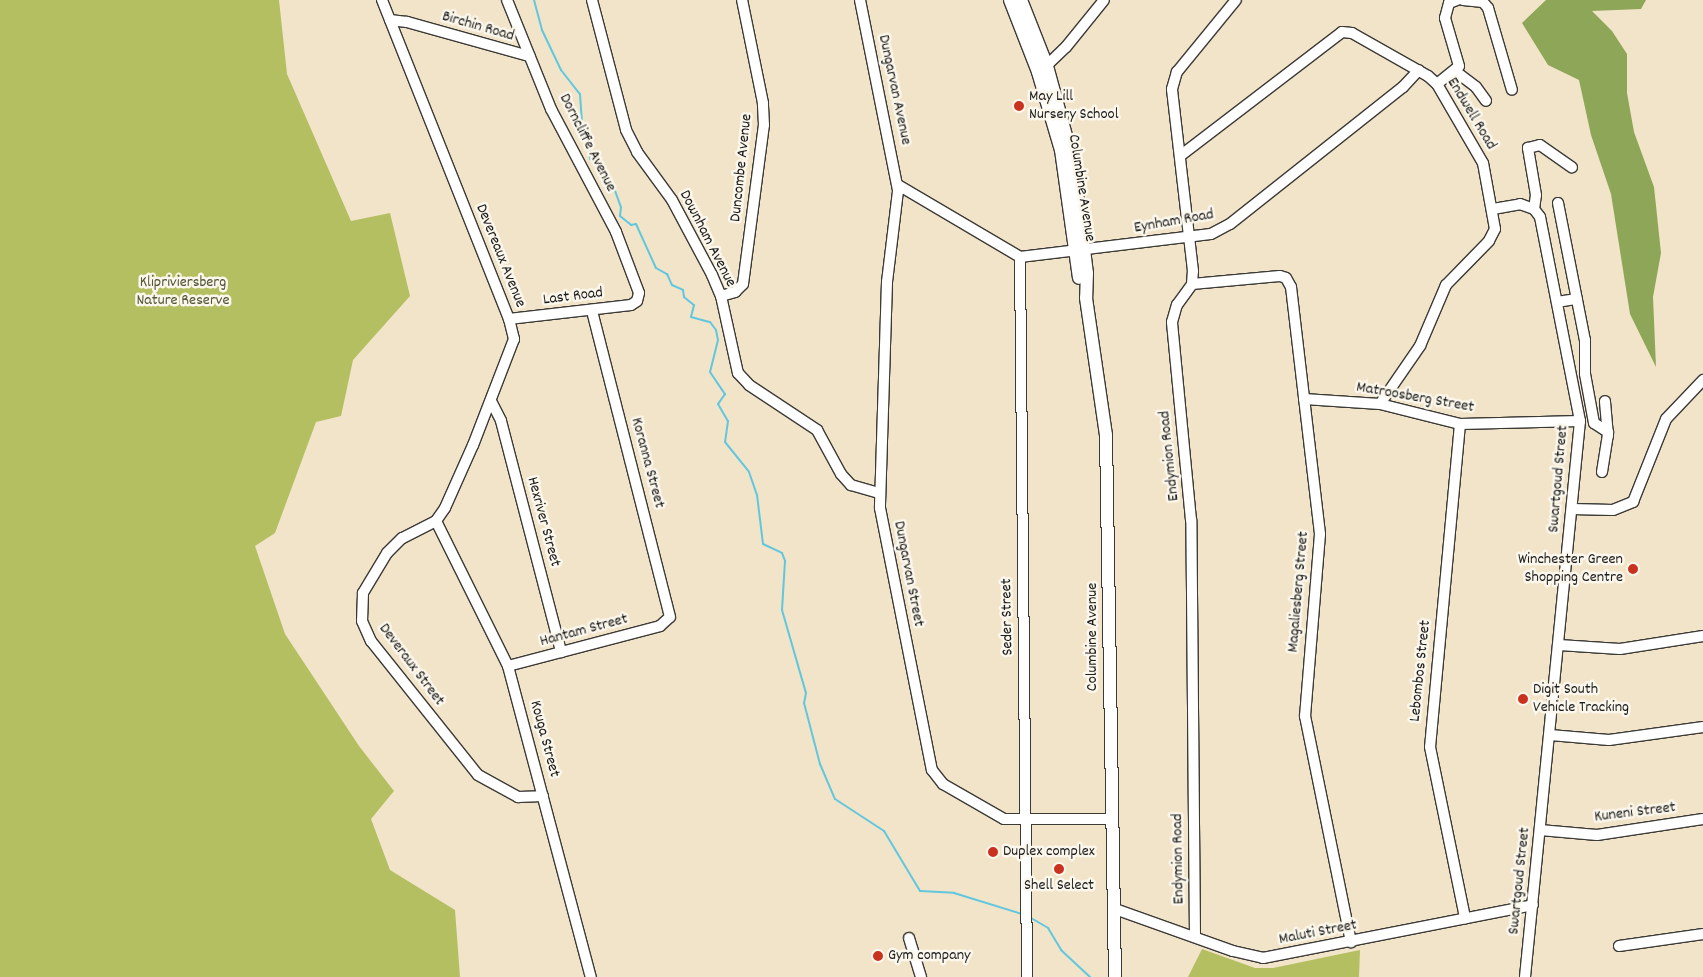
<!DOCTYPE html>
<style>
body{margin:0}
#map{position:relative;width:1703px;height:977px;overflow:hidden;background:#f2e4c9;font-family:Dekko,sans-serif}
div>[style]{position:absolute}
.green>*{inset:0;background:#b3bf61}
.forest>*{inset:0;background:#8ea657}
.stream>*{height:2px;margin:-1px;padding:0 1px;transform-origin:1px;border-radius:1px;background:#61c7de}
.roads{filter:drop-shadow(1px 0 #3c3a36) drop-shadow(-1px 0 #3c3a36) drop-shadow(0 1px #3c3a36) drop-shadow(0 -1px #3c3a36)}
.minor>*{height:10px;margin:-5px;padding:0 5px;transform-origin:5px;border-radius:5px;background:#fff}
.major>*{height:12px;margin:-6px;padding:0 6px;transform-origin:6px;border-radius:6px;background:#fff}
.dots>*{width:14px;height:14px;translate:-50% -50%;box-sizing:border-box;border:2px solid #fbf7ec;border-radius:50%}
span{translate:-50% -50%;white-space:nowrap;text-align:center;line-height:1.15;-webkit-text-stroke:5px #fbf7ec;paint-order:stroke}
.street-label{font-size:16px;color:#1c1c1c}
.poi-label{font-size:16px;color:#1c1c1c}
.left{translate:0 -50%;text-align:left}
.right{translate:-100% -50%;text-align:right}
.park-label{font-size:16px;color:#515534}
</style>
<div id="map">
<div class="green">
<i style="clip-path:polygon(0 0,279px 0,287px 74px,351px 221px,390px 213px,410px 296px,353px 360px,341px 416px,316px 422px,275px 533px,255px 546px,285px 634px,359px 746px,394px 791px,371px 819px,390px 870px,455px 910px,460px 977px,0 977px)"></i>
<i style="clip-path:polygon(1202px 949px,1255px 968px,1273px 968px,1360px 950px,1359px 977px,1188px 977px)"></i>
</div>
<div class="forest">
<i style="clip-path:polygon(1546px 0,1646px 0,1641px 9px,1592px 11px,1612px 31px,1627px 54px,1627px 93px,1634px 132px,1654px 187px,1661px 253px,1653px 297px,1656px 367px,1630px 314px,1611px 194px,1591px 135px,1579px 80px,1548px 65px,1522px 23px)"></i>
</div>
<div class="stream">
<i style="left:534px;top:0;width:31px;rotate:75deg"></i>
<i style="left:542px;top:30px;width:44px;rotate:64.6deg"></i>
<i style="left:561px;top:70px;width:31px;rotate:52deg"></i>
<i style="left:580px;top:94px;width:29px;rotate:86deg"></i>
<i style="left:582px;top:123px;width:12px;rotate:55deg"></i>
<i style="left:589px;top:133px;width:26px;rotate:88deg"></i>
<i style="left:590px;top:159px;width:27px;rotate:42deg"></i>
<i style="left:610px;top:177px;width:32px;rotate:70deg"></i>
<i style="left:621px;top:207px;width:9px;rotate:96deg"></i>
<i style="left:620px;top:216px;width:14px;rotate:39deg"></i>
<i style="left:631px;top:225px;width:5px;rotate:-11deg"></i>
<i style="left:636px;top:224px;width:48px;rotate:65.6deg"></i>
<i style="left:656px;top:268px;width:13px;rotate:29deg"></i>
<i style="left:667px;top:274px;width:12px;rotate:66deg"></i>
<i style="left:672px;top:285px;width:12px;rotate:24deg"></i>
<i style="left:683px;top:290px;width:7px;rotate:82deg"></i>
<i style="left:684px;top:297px;width:13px;rotate:39deg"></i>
<i style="left:694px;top:305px;width:12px;rotate:104deg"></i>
<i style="left:691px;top:317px;width:20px;rotate:15deg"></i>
<i style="left:710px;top:322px;width:10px;rotate:53deg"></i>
<i style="left:716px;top:330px;width:10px;rotate:79deg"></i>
<i style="left:718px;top:340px;width:33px;rotate:104deg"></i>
<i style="left:710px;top:372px;width:27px;rotate:56deg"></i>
<i style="left:725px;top:394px;width:12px;rotate:125deg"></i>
<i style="left:718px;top:404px;width:20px;rotate:60deg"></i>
<i style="left:728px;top:421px;width:21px;rotate:98deg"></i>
<i style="left:725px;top:442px;width:38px;rotate:51deg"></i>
<i style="left:749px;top:472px;width:24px;rotate:71deg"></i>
<i style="left:757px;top:495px;width:49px;rotate:83deg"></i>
<i style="left:763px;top:544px;width:21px;rotate:25deg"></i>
<i style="left:782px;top:553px;width:9px;rotate:69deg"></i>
<i style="left:785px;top:561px;width:49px;rotate:93.5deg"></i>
<i style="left:782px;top:610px;width:86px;rotate:73.9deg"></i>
<i style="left:806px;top:693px;width:10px;rotate:101deg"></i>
<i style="left:804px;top:703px;width:63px;rotate:75.3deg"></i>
<i style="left:820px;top:764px;width:38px;rotate:67deg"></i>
<i style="left:835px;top:799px;width:59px;rotate:33.1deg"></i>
<i style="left:884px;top:831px;width:70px;rotate:59deg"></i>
<i style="left:920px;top:891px;width:34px;rotate:3deg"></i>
<i style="left:954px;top:893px;width:71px;rotate:17.2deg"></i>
<i style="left:1031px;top:918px;width:20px;rotate:30deg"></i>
<i style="left:1048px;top:928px;width:26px;rotate:59deg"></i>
<i style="left:1061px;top:950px;width:40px;rotate:43deg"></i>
</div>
<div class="roads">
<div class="minor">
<i style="left:382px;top:0;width:343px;rotate:68.3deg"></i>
<i style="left:509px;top:319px;width:21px;rotate:76deg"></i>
<i style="left:514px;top:339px;width:114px;rotate:111.1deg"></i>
<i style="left:473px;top:445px;width:69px;rotate:114deg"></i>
<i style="left:445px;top:508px;width:16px;rotate:125deg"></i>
<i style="left:436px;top:521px;width:38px;rotate:153deg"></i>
<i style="left:402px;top:538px;width:21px;rotate:135deg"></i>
<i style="left:387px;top:553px;width:47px;rotate:121deg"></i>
<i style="left:363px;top:593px;width:28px;rotate:92deg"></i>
<i style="left:362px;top:621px;width:22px;rotate:66deg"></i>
<i style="left:371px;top:641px;width:171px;rotate:51.4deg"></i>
<i style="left:478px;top:775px;width:46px;rotate:28.8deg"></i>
<i style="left:518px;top:797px;width:25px;rotate:-2deg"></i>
<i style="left:507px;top:0;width:118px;rotate:68deg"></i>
<i style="left:551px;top:109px;width:139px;rotate:62.1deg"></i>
<i style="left:616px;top:232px;width:65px;rotate:69.3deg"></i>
<i style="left:639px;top:293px;width:8px;rotate:104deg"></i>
<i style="left:637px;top:301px;width:7px;rotate:146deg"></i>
<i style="left:631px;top:305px;width:123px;rotate:173.5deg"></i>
<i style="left:592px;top:0;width:134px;rotate:75.3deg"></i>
<i style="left:626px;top:130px;width:25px;rotate:63deg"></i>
<i style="left:637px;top:152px;width:59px;rotate:53.9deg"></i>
<i style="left:672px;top:200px;width:85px;rotate:61.9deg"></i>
<i style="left:712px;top:275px;width:23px;rotate:67deg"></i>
<i style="left:721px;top:296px;width:79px;rotate:77.6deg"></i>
<i style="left:738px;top:373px;width:16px;rotate:47deg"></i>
<i style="left:749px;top:385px;width:82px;rotate:33.5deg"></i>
<i style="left:817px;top:430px;width:50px;rotate:61.4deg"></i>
<i style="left:841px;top:474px;width:15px;rotate:48deg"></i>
<i style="left:851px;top:485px;width:29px;rotate:16deg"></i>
<i style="left:860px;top:0;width:195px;rotate:78.7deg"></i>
<i style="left:898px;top:191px;width:92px;rotate:96.9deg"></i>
<i style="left:887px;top:282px;width:226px;rotate:91.8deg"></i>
<i style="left:880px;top:508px;width:267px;rotate:78.8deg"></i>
<i style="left:932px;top:770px;width:18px;rotate:52deg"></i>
<i style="left:943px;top:784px;width:70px;rotate:29.8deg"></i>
<i style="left:1004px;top:819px;width:108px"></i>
<i style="left:1463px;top:0;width:20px;rotate:6deg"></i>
<i style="left:1483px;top:2px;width:8px;rotate:50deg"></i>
<i style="left:1488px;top:8px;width:85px;rotate:73.7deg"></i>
<i style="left:390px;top:20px;width:17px;rotate:7deg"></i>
<i style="left:407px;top:22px;width:127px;rotate:15.6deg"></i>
<i style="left:1042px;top:70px;width:33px;rotate:-44deg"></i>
<i style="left:1066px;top:47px;width:60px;rotate:-51deg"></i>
<i style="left:1455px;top:71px;width:26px;rotate:37deg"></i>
<i style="left:1476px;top:87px;width:17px;rotate:54deg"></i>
<i style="left:1437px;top:84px;width:28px;rotate:-39deg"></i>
<i style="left:1459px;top:66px;width:50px;rotate:-106.3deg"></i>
<i style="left:1445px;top:18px;width:16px;rotate:-75deg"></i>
<i style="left:1449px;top:3px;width:9px;rotate:-21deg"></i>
<i style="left:1180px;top:156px;width:204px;rotate:-37.4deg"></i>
<i style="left:1342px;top:32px;width:10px;rotate:6deg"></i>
<i style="left:1352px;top:33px;width:87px;rotate:29.5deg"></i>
<i style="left:1428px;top:76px;width:12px;rotate:42deg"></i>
<i style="left:1437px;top:84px;width:91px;rotate:59.8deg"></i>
<i style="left:1483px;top:163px;width:67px;rotate:79.7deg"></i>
<i style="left:1495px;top:229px;width:13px;rotate:117deg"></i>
<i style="left:1489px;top:241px;width:62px;rotate:134.3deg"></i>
<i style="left:1446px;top:285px;width:66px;rotate:113.1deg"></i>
<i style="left:1420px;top:346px;width:70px;rotate:124.6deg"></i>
<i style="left:898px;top:185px;width:142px;rotate:30.5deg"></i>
<i style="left:1020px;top:257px;width:192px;rotate:-6.9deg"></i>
<i style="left:1211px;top:234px;width:21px;rotate:-28deg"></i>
<i style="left:1230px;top:224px;width:221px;rotate:-38.4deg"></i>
<i style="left:1403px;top:87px;width:23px;rotate:-47deg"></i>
<i style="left:1558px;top:203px;width:140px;rotate:78.9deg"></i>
<i style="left:1585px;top:340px;width:34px;rotate:90deg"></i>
<i style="left:1585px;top:374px;width:50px;rotate:79.6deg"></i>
<i style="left:1594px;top:423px;width:17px;rotate:33deg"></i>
<i style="left:1493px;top:209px;width:27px;rotate:-10deg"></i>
<i style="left:1520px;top:204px;width:15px;rotate:20deg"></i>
<i style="left:1534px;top:209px;width:10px;rotate:53deg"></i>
<i style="left:1540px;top:217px;width:208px;rotate:78.9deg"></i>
<i style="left:1580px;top:421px;width:559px;rotate:95.65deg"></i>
<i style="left:1534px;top:209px;width:14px;rotate:-82deg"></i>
<i style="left:1536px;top:195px;width:48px;rotate:-99.7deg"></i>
<i style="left:1528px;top:148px;width:12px;rotate:-14deg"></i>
<i style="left:1540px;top:145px;width:39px;rotate:35deg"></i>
<i style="left:1020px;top:257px;width:720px;rotate:89.44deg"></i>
<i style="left:1192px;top:284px;width:88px;rotate:-5.2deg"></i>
<i style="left:1280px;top:276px;width:6px;rotate:18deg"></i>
<i style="left:1286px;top:278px;width:10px;rotate:61deg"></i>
<i style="left:1291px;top:287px;width:249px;rotate:83.3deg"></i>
<i style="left:1320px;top:534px;width:183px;rotate:94.7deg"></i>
<i style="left:1305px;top:716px;width:231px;rotate:78.5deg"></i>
<i style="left:721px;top:296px;width:15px;rotate:-16deg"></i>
<i style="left:735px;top:292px;width:11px;rotate:-45deg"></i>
<i style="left:743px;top:284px;width:160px;rotate:-82.5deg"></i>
<i style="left:764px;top:125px;width:22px;rotate:-93deg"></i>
<i style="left:763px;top:103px;width:105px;rotate:-101.5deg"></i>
<i style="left:1557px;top:302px;width:20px;rotate:-9deg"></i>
<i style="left:1304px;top:399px;width:76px;rotate:3.8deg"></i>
<i style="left:1380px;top:404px;width:82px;rotate:14deg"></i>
<i style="left:1460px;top:424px;width:120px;rotate:-1.4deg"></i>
<i style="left:491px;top:401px;width:22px;rotate:63deg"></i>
<i style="left:501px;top:421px;width:239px;rotate:75.4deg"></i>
<i style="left:1460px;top:424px;width:324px;rotate:95.3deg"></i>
<i style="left:1430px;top:747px;width:175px;rotate:78.4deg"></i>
<i style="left:1602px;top:472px;width:36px;rotate:-81deg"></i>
<i style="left:1608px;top:436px;width:35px;rotate:-95deg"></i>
<i style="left:1572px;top:509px;width:41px;rotate:1.4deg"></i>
<i style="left:1613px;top:510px;width:22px;rotate:-22deg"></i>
<i style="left:1633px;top:502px;width:89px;rotate:-68.3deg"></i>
<i style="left:1666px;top:419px;width:54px;rotate:-46.5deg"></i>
<i style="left:436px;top:521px;width:162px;rotate:63.6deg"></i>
<i style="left:508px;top:666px;width:322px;rotate:75.1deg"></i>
<i style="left:1559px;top:645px;width:61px;rotate:3.8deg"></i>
<i style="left:1620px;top:649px;width:84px;rotate:-8.9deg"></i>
<i style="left:508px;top:666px;width:157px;rotate:-14.7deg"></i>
<i style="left:660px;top:626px;width:13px;rotate:-42deg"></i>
<i style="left:670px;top:617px;width:317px;rotate:-104.3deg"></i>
<i style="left:1550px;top:735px;width:59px;rotate:4.8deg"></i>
<i style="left:1609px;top:740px;width:95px;rotate:-7.9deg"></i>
<i style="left:1540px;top:830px;width:57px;rotate:5deg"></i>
<i style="left:1597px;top:835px;width:107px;rotate:-8.6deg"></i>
<i style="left:1115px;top:909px;width:125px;rotate:19.6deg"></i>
<i style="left:1233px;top:951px;width:31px;rotate:13deg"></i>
<i style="left:1263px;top:958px;width:275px;rotate:-11.1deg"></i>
<i style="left:1195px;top:937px;width:417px;rotate:-90.5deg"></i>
<i style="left:1191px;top:520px;width:199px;rotate:-95.5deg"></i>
<i style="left:1172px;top:322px;width:18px;rotate:-74deg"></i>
<i style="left:1177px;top:305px;width:26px;rotate:-54deg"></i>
<i style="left:1192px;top:284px;width:13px;rotate:-86deg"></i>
<i style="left:1193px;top:271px;width:183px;rotate:-96.6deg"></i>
<i style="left:1172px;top:89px;width:18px;rotate:-74deg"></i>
<i style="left:1177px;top:72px;width:93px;rotate:-50.7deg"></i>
<i style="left:909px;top:938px;width:41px;rotate:72.9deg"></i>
<i style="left:1619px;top:946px;width:85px;rotate:-8.1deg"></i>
</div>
<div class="major">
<i style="left:1010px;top:0;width:77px;rotate:68.7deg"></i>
<i style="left:1038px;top:72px;width:81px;rotate:73.6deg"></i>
<i style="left:1061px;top:150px;width:129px;rotate:82deg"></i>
<i style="left:1021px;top:0;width:71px;rotate:68.5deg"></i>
<i style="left:1047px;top:66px;width:98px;rotate:74.7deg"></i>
<i style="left:1073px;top:161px;width:113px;rotate:82.9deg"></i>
<i style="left:1087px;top:273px;width:25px;rotate:92deg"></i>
<i style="left:1086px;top:298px;width:138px;rotate:81.7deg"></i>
<i style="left:1106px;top:435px;width:542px;rotate:89.05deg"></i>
</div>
</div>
<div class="dots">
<i style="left:1019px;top:106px;background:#c8321e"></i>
<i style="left:1633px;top:569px;background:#c8321e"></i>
<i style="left:1523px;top:699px;background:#c8321e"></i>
<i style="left:993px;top:852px;background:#c8321e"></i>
<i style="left:1059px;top:869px;background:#c8321e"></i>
<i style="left:878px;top:956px;background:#c8321e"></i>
</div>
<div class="street-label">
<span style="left:478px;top:27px;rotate:16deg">Birchin Road</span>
<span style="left:894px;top:90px;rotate:78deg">Dungarvan Avenue</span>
<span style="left:1471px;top:114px;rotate:59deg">Endwell Road</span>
<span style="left:587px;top:143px;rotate:63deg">Dorncliffe Avenue</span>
<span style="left:742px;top:168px;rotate:-84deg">Duncombe Avenue</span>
<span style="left:1081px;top:188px;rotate:81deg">Columbine Avenue</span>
<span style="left:1174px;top:222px;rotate:-10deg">Eynham Road</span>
<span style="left:707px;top:239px;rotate:63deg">Downham Avenue</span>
<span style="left:500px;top:256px;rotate:68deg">Devereaux Avenue</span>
<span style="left:573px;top:297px;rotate:-7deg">Last Road</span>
<span style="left:1415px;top:398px;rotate:10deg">Matroosberg Street</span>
<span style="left:1170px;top:456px;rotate:-96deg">Endymion Road</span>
<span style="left:647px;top:463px;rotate:75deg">Koranna Street</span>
<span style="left:1559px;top:479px;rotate:-85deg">Swartgoud Street</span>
<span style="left:543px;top:522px;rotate:75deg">Hexriver Street</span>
<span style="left:908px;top:574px;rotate:79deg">Dungarvan Street</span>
<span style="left:1299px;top:592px;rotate:-85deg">Magaliesberg Street</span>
<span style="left:1008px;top:617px;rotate:-91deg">Seder Street</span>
<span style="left:584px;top:631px;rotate:-15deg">Hantam Street</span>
<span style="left:1093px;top:637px;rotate:-90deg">Columbine Avenue</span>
<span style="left:411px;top:665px;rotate:53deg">Deveraux Street</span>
<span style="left:1421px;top:671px;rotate:-84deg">Lebombos Street</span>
<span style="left:544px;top:739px;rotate:75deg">Kouga Street</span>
<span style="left:1635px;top:813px;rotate:-7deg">Kuneni Street</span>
<span style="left:1179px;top:859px;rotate:-91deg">Endymion Road</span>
<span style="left:1520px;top:881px;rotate:-84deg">Swartgoud Street</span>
<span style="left:1318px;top:933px;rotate:-11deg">Maluti Street</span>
</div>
<div class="poi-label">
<span class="left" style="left:1029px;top:106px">May Lill<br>Nursery School</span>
<span class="right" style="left:1623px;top:569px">Winchester Green<br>Shopping Centre</span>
<span class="left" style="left:1533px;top:699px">Digit South<br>Vehicle Tracking</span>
<span class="left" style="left:1003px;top:852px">Duplex complex</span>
<span style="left:1059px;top:886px">Shell Select</span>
<span class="left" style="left:888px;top:956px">Gym company</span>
</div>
<div class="park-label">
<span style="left:183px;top:292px">Klipriviersberg<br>Nature Reserve</span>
</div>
</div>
